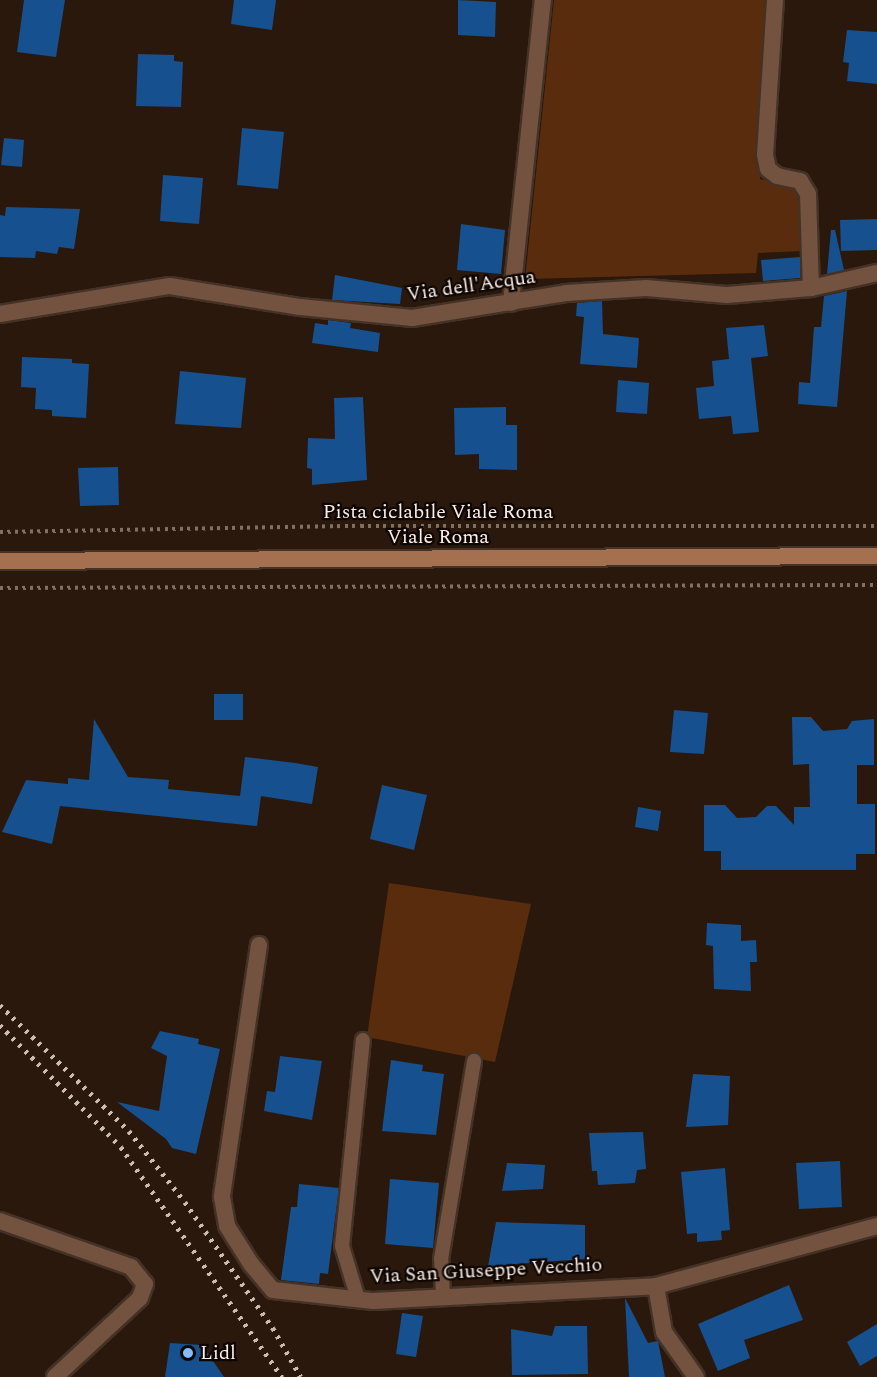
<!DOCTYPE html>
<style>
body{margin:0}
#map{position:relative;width:877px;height:1377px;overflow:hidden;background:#2b180c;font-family:Spectral,serif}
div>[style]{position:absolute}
.green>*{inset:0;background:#592c0d}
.building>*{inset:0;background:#16508e}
.path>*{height:4px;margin-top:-2px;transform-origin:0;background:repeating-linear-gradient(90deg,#817066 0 3px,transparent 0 7.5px)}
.roads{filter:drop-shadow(2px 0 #443226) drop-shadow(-2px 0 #443226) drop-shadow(0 2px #443226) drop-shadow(0 -2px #443226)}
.service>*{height:14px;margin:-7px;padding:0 7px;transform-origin:7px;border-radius:7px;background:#73523f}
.minor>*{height:16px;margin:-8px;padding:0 8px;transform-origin:8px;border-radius:8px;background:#73523f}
.secondary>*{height:16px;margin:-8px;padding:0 8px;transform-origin:8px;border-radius:8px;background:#a57050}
.rail>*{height:4.5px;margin-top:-2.25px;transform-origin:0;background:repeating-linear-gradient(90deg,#ccbdb4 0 3px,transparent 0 9px)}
.dots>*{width:16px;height:16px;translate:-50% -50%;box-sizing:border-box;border:3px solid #0d0603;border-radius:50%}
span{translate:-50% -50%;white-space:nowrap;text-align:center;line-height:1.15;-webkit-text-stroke:4.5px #0d0603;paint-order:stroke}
.street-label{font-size:20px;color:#fceee6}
.poi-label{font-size:20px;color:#fceee6}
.left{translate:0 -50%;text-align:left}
</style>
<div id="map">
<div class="green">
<i style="clip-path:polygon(554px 0,770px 0,760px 179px,803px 191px,803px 251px,758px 253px,756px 273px,525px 279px)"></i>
<i style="clip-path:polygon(389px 883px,531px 904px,495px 1062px,367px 1037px)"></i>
</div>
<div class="building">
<i style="clip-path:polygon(24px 0,65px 0,56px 57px,17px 52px)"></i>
<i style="clip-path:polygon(234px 0,276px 0,272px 30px,231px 24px)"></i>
<i style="clip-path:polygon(458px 0,496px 2px,495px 37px,458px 35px)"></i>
<i style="clip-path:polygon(847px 30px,877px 32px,877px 84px,847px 81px,849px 63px,843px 62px)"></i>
<i style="clip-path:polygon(138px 54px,174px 55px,174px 61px,183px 62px,181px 107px,136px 106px)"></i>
<i style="clip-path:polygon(242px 128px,284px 132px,278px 189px,237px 185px)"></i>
<i style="clip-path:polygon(4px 138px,24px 140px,22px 167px,1px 165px)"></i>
<i style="clip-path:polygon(163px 175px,203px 178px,199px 224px,160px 221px)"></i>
<i style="clip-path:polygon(6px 207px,80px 209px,74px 249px,59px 247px,57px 254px,36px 251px,35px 258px,0 257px,0 215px,5px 216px)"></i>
<i style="clip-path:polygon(877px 219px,877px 250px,841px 251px,840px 220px)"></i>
<i style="clip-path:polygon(461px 224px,505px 230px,501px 274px,457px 270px)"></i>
<i style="clip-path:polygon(831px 230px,835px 230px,844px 270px,827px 274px)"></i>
<i style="clip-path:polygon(800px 257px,800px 278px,763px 281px,761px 260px)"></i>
<i style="clip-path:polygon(335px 275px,402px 288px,400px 304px,332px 300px)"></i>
<i style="clip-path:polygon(847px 291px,837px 407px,798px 404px,799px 382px,810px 383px,814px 327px,821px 327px,824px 296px)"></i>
<i style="clip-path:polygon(602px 301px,603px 334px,639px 338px,637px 368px,580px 364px,584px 317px,576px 316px,577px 303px)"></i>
<i style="clip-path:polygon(328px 320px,351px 323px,350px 328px,380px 333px,378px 352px,312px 343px,315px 323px,328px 325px)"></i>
<i style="clip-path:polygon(764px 325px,768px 356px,751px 358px,759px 432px,733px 434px,731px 416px,699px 419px,696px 388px,714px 386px,712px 361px,729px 359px,726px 328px)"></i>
<i style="clip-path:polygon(22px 357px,72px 359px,72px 363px,89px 364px,86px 418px,52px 416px,52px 410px,35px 409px,36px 388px,21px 387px)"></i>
<i style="clip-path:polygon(180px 371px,246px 378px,241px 428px,175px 424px)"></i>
<i style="clip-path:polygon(618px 380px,649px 383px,647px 414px,616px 412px)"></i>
<i style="clip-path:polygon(363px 397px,367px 480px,312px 485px,312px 469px,307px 468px,308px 438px,335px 439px,334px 398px)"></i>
<i style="clip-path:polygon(506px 407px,506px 425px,517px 425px,517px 470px,479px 469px,479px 454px,455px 455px,454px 408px)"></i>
<i style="clip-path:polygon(118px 467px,119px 505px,80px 506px,78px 468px)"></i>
<i style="clip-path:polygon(214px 694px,243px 694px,243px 720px,214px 720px)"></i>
<i style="clip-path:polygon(674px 710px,708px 713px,704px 754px,670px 752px)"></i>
<i style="clip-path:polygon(792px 717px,811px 717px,823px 731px,847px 729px,852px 721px,874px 719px,874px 765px,857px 765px,857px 804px,875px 804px,875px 854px,856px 854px,856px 870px,721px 870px,721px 851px,704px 851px,704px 805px,725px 805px,737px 818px,756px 817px,767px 806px,776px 806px,794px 825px,794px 807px,810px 807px,809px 764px,793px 765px)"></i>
<i style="clip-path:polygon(94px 719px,128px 777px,169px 780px,168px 789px,240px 796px,245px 757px,295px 763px,318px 767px,312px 804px,261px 796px,257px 826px,60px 806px,52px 844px,2px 832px,26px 780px,68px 784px,68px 778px,89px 780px)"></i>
<i style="clip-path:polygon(382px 785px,427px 795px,414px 850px,370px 839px)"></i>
<i style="clip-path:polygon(638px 807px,661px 811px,658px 831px,635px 827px)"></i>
<i style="clip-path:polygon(707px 923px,741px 925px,741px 941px,756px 940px,757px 962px,750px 962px,751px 991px,714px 989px,713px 946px,706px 945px)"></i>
<i style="clip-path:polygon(160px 1031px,199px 1039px,198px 1044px,220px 1049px,196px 1154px,172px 1148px,166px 1139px,117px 1102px,159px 1111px,167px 1056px,151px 1048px)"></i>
<i style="clip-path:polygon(280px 1056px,322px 1061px,312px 1120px,264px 1111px,267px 1091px,275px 1092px)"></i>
<i style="clip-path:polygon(391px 1060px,423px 1065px,422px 1071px,444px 1074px,436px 1135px,382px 1131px)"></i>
<i style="clip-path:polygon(693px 1074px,730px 1076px,728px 1125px,686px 1127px)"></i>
<i style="clip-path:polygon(643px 1132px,646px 1169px,637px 1170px,635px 1183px,598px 1185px,597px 1171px,592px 1171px,589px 1133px)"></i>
<i style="clip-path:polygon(840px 1161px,842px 1207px,799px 1209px,796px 1163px)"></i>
<i style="clip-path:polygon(507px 1163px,545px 1165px,543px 1189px,502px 1191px)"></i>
<i style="clip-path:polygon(725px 1168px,730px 1230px,721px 1231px,722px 1240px,697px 1242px,697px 1233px,687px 1234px,681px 1172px)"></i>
<i style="clip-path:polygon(390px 1179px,439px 1183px,433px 1248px,385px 1244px)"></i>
<i style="clip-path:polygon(299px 1184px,339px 1188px,328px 1274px,320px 1273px,319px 1284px,281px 1280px,291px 1207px,297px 1207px)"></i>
<i style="clip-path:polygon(496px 1222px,585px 1225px,585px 1259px,488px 1266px)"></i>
<i style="clip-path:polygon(789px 1285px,803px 1320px,744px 1340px,750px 1358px,718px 1371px,698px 1324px)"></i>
<i style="clip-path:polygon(625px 1298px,648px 1343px,658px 1341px,665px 1377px,629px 1377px)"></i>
<i style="clip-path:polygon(402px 1313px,423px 1316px,416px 1357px,396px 1354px)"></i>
<i style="clip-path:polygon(877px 1324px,877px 1356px,860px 1366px,847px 1342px)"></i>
<i style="clip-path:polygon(555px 1326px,587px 1326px,588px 1374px,512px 1375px,511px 1329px,552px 1336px)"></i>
<i style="clip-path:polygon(170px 1343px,202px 1345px,224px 1377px,165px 1377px)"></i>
</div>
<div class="path">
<i style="left:0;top:532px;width:361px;rotate:-1deg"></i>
<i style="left:361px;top:526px;width:516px"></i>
<i style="left:0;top:588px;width:877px;rotate:-0.2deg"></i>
</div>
<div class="roads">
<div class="service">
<i style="left:443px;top:1295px;width:36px;rotate:-93deg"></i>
<i style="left:441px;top:1259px;width:201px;rotate:-80.5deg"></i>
<i style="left:358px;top:1299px;width:55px;rotate:-106.8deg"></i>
<i style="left:342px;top:1246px;width:207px;rotate:-84.2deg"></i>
</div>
<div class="minor">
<i style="left:775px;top:0;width:155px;rotate:93.7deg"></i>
<i style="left:765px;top:155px;width:14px;rotate:78deg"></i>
<i style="left:768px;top:169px;width:11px;rotate:38deg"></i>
<i style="left:777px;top:176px;width:24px;rotate:12deg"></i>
<i style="left:800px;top:181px;width:15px;rotate:58deg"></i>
<i style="left:808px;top:194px;width:94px;rotate:88.2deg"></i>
<i style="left:511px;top:303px;width:305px;rotate:-84deg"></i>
<i style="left:0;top:314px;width:172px;rotate:-9.4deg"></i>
<i style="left:170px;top:286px;width:132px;rotate:9.2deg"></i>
<i style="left:300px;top:307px;width:113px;rotate:5.6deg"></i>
<i style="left:412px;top:318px;width:156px;rotate:-9.2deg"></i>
<i style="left:566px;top:293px;width:80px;rotate:-3.6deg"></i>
<i style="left:646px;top:288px;width:81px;rotate:4.9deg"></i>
<i style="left:727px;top:295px;width:84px;rotate:-4.8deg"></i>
<i style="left:811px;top:288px;width:68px;rotate:-12.8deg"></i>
<i style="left:259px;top:945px;width:255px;rotate:98.4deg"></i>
<i style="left:222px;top:1197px;width:29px;rotate:80deg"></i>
<i style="left:227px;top:1226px;width:45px;rotate:57.7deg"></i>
<i style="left:251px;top:1264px;width:34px;rotate:50deg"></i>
<i style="left:273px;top:1290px;width:101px;rotate:6.3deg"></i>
<i style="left:373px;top:1301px;width:283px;rotate:-3deg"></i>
<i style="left:656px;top:1286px;width:229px;rotate:-15.2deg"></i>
<i style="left:0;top:1221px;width:139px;rotate:19.3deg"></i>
<i style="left:131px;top:1267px;width:22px;rotate:51deg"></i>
<i style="left:145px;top:1284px;width:15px;rotate:110deg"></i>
<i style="left:140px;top:1298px;width:116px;rotate:137.1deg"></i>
<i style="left:656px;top:1286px;width:47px;rotate:80.1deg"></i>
<i style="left:664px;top:1332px;width:55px;rotate:54.6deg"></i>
</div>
<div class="secondary">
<i style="left:0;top:561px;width:877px;rotate:-0.33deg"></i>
</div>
</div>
<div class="rail">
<i style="left:0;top:1005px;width:180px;rotate:44.3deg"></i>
<i style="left:129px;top:1131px;width:90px;rotate:51.7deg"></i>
<i style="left:185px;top:1202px;width:154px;rotate:55.1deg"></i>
<i style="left:273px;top:1328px;width:56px;rotate:60.3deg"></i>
<i style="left:0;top:1025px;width:172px;rotate:45.2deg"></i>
<i style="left:121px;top:1147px;width:281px;rotate:55deg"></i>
</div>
<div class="dots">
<i style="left:188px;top:1353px;background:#86bbfb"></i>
</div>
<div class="street-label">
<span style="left:471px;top:286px;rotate:-8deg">Via dell'Acqua</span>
<span style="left:438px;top:512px">Pista ciclabile Viale Roma</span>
<span style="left:438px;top:537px">Viale Roma</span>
<span style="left:486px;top:1271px;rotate:-3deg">Via San Giuseppe Vecchio</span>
</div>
<div class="poi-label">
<span class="left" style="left:200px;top:1353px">Lidl</span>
</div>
</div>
